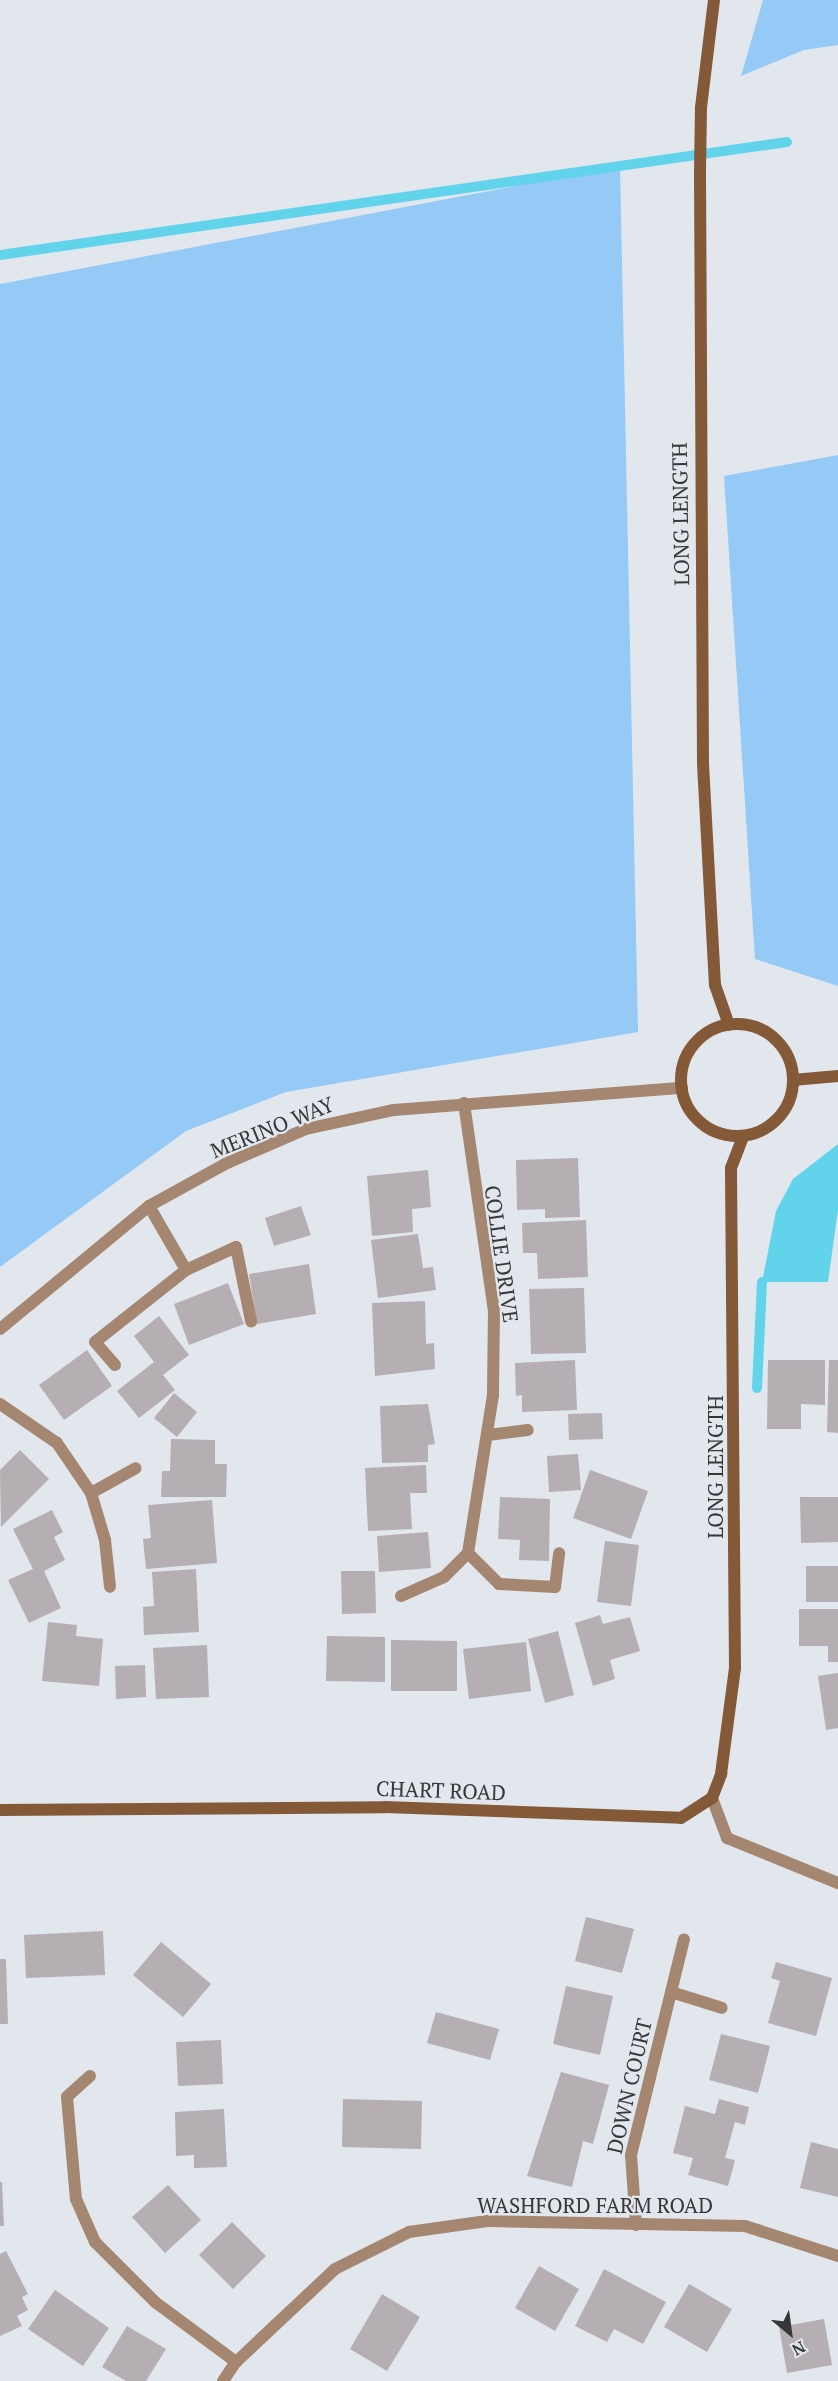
<!DOCTYPE html>
<style>
body{margin:0}
#map{position:relative;width:838px;height:2381px;overflow:hidden;background:#e2e7ed;font-family:"PT Serif",serif}
div>[style]{position:absolute}
.green>*{inset:0;background:#95c9f6}
.water>*{inset:0;background:#61d4ec}
.stream>*{height:10px;margin:-5px;padding:0 5px;transform-origin:5px;border-radius:5px;background:#61d4ec}
.building>*{inset:0;background:#b5aeb3}
.lane>*{height:12px;margin:-6px;padding:0 6px;transform-origin:6px;border-radius:6px;background:#a58771}
.street>*{height:12px;margin:-6px;padding:0 6px;transform-origin:6px;border-radius:6px;background:#a58771}
.secondary>*{height:12px;margin:-6px;padding:0 6px;transform-origin:6px;border-radius:6px;background:#835938}
.secondary>.ring{margin:-6px;padding:0;box-sizing:content-box;background:none;border:12px solid #835938;border-radius:50%}
span{translate:-50% -50%;white-space:nowrap;text-align:center;line-height:1.15;-webkit-text-stroke:4.5px #e2e7ed;paint-order:stroke}
.street-label{font-size:21px;color:#353739}
.north{position:absolute;left:760px;top:2303px;width:60px;height:60px;-webkit-text-stroke:4px #e2e7ed;paint-order:stroke;rotate:151deg;font-size:16px;font-weight:700;line-height:24px;text-align:center;color:#353739}
.north::after{content:'';display:block;margin:auto;width:21px;height:27px;background:#353739;clip-path:polygon(50% 0,100% 100%,50% 72%,0 100%)}
</style>
<div id="map">
<div class="green">
<i style="clip-path:polygon(763px 0,838px 0,838px 45px,804px 50px,741px 76px)"></i>
<i style="clip-path:polygon(620px 166px,638px 1032px,286px 1092px,186px 1131px,0 1267px,0 284px)"></i>
<i style="clip-path:polygon(838px 455px,838px 986px,755px 959px,724px 476px)"></i>
</div>
<div class="water">
<i style="clip-path:polygon(838px 1144px,838px 1210px,828px 1282px,762px 1282px,776px 1211px,793px 1179px)"></i>
</div>
<div class="stream">
<i style="left:0;top:255px;width:795px;rotate:-8.17deg"></i>
<i style="left:757px;top:1388px;width:106px;rotate:-87.3deg"></i>
</div>
<div class="building">
<i style="clip-path:polygon(578px 1158px,580px 1217px,545px 1218px,545px 1209px,517px 1210px,516px 1160px)"></i>
<i style="clip-path:polygon(428px 1170px,431px 1207px,412px 1209px,413px 1232px,372px 1236px,367px 1176px)"></i>
<i style="clip-path:polygon(301px 1206px,311px 1235px,274px 1246px,265px 1218px)"></i>
<i style="clip-path:polygon(586px 1220px,588px 1277px,538px 1279px,537px 1253px,523px 1253px,522px 1223px)"></i>
<i style="clip-path:polygon(418px 1234px,423px 1268px,433px 1267px,436px 1290px,378px 1298px,371px 1240px)"></i>
<i style="clip-path:polygon(309px 1264px,316px 1314px,257px 1324px,249px 1274px)"></i>
<i style="clip-path:polygon(228px 1283px,244px 1324px,189px 1345px,174px 1304px)"></i>
<i style="clip-path:polygon(584px 1288px,586px 1353px,531px 1354px,529px 1289px)"></i>
<i style="clip-path:polygon(425px 1301px,426px 1344px,434px 1343px,435px 1369px,375px 1376px,372px 1303px)"></i>
<i style="clip-path:polygon(159px 1316px,189px 1355px,163px 1375px,175px 1390px,139px 1418px,117px 1391px,154px 1362px,134px 1336px)"></i>
<i style="clip-path:polygon(87px 1350px,112px 1386px,64px 1420px,39px 1385px)"></i>
<i style="clip-path:polygon(575px 1360px,577px 1410px,522px 1412px,522px 1395px,516px 1396px,515px 1363px)"></i>
<i style="clip-path:polygon(768px 1360px,825px 1360px,825px 1405px,801px 1404px,801px 1429px,767px 1429px)"></i>
<i style="clip-path:polygon(829px 1360px,838px 1360px,838px 1433px,827px 1432px)"></i>
<i style="clip-path:polygon(174px 1393px,197px 1412px,177px 1437px,154px 1418px)"></i>
<i style="clip-path:polygon(428px 1404px,435px 1444px,428px 1445px,428px 1462px,382px 1463px,380px 1406px)"></i>
<i style="clip-path:polygon(602px 1413px,603px 1439px,569px 1440px,568px 1414px)"></i>
<i style="clip-path:polygon(171px 1439px,215px 1440px,215px 1464px,227px 1464px,226px 1497px,161px 1497px,162px 1471px,170px 1471px)"></i>
<i style="clip-path:polygon(20px 1450px,49px 1479px,1px 1527px,0 1470px)"></i>
<i style="clip-path:polygon(578px 1454px,581px 1490px,549px 1492px,547px 1456px)"></i>
<i style="clip-path:polygon(426px 1465px,427px 1493px,410px 1493px,412px 1529px,368px 1531px,365px 1468px)"></i>
<i style="clip-path:polygon(590px 1470px,648px 1491px,631px 1539px,573px 1518px)"></i>
<i style="clip-path:polygon(500px 1497px,550px 1499px,549px 1561px,519px 1560px,520px 1540px,498px 1539px)"></i>
<i style="clip-path:polygon(800px 1497px,838px 1497px,838px 1542px,801px 1543px)"></i>
<i style="clip-path:polygon(212px 1500px,217px 1563px,146px 1569px,143px 1539px,151px 1538px,148px 1505px)"></i>
<i style="clip-path:polygon(52px 1510px,63px 1532px,54px 1537px,65px 1560px,44px 1571px,61px 1608px,29px 1623px,8px 1580px,33px 1569px,13px 1529px)"></i>
<i style="clip-path:polygon(428px 1532px,431px 1568px,379px 1572px,377px 1536px)"></i>
<i style="clip-path:polygon(605px 1541px,639px 1545px,631px 1606px,597px 1602px)"></i>
<i style="clip-path:polygon(806px 1566px,838px 1566px,838px 1602px,806px 1602px)"></i>
<i style="clip-path:polygon(196px 1569px,199px 1632px,144px 1635px,143px 1607px,154px 1606px,152px 1572px)"></i>
<i style="clip-path:polygon(341px 1571px,375px 1571px,376px 1613px,342px 1614px)"></i>
<i style="clip-path:polygon(799px 1609px,838px 1609px,838px 1662px,828px 1662px,828px 1646px,799px 1646px)"></i>
<i style="clip-path:polygon(600px 1615px,603px 1624px,630px 1617px,640px 1651px,610px 1660px,615px 1679px,593px 1686px,575px 1623px)"></i>
<i style="clip-path:polygon(48px 1622px,77px 1625px,76px 1636px,103px 1639px,99px 1686px,42px 1681px)"></i>
<i style="clip-path:polygon(558px 1631px,574px 1695px,545px 1703px,528px 1639px)"></i>
<i style="clip-path:polygon(327px 1636px,385px 1637px,385px 1682px,326px 1681px)"></i>
<i style="clip-path:polygon(391px 1640px,457px 1641px,457px 1691px,391px 1691px)"></i>
<i style="clip-path:polygon(526px 1642px,531px 1691px,469px 1699px,463px 1649px)"></i>
<i style="clip-path:polygon(207px 1645px,209px 1697px,156px 1699px,153px 1648px)"></i>
<i style="clip-path:polygon(145px 1665px,146px 1697px,116px 1699px,115px 1666px)"></i>
<i style="clip-path:polygon(838px 1673px,838px 1728px,826px 1730px,818px 1676px)"></i>
<i style="clip-path:polygon(586px 1917px,634px 1929px,622px 1973px,575px 1961px)"></i>
<i style="clip-path:polygon(103px 1931px,105px 1975px,26px 1978px,24px 1935px)"></i>
<i style="clip-path:polygon(161px 1942px,211px 1984px,183px 2017px,133px 1975px)"></i>
<i style="clip-path:polygon(0 1959px,6px 1959px,8px 2024px,0 2024px)"></i>
<i style="clip-path:polygon(776px 1962px,832px 1978px,816px 2036px,768px 2023px,780px 1981px,771px 1978px)"></i>
<i style="clip-path:polygon(566px 1986px,613px 1996px,600px 2055px,553px 2044px)"></i>
<i style="clip-path:polygon(436px 2012px,499px 2029px,490px 2060px,427px 2043px)"></i>
<i style="clip-path:polygon(721px 2034px,770px 2046px,758px 2093px,709px 2080px)"></i>
<i style="clip-path:polygon(221px 2040px,223px 2084px,178px 2086px,176px 2042px)"></i>
<i style="clip-path:polygon(561px 2072px,609px 2085px,593px 2144px,583px 2141px,572px 2187px,527px 2176px)"></i>
<i style="clip-path:polygon(343px 2099px,422px 2101px,421px 2149px,342px 2147px)"></i>
<i style="clip-path:polygon(719px 2099px,749px 2107px,745px 2125px,735px 2122px,725px 2158px,735px 2160px,728px 2186px,688px 2175px,693px 2158px,673px 2153px,685px 2106px,715px 2114px)"></i>
<i style="clip-path:polygon(224px 2109px,227px 2167px,194px 2168px,194px 2155px,176px 2156px,175px 2112px)"></i>
<i style="clip-path:polygon(811px 2142px,838px 2149px,838px 2197px,800px 2188px)"></i>
<i style="clip-path:polygon(0 2182px,2px 2182px,4px 2226px,0 2226px)"></i>
<i style="clip-path:polygon(168px 2185px,201px 2220px,165px 2253px,132px 2217px)"></i>
<i style="clip-path:polygon(232px 2222px,266px 2256px,233px 2289px,199px 2255px)"></i>
<i style="clip-path:polygon(6px 2251px,28px 2294px,22px 2297px,28px 2310px,17px 2316px,22px 2326px,0 2336px,0 2254px)"></i>
<i style="clip-path:polygon(539px 2266px,579px 2289px,555px 2331px,515px 2308px)"></i>
<i style="clip-path:polygon(604px 2269px,666px 2302px,643px 2344px,614px 2329px,607px 2342px,575px 2326px)"></i>
<i style="clip-path:polygon(689px 2284px,732px 2309px,707px 2352px,664px 2327px)"></i>
<i style="clip-path:polygon(55px 2290px,109px 2328px,83px 2366px,28px 2329px)"></i>
<i style="clip-path:polygon(382px 2294px,420px 2317px,387px 2371px,350px 2349px)"></i>
<i style="clip-path:polygon(824px 2319px,832px 2365px,787px 2373px,779px 2327px)"></i>
<i style="clip-path:polygon(127px 2326px,166px 2349px,146px 2381px,126px 2381px,102px 2367px)"></i>
</div>
<div class="lane">
<i style="left:186px;top:1270px;width:55px;rotate:-24.7deg"></i>
<i style="left:236px;top:1247px;width:76px;rotate:78.5deg"></i>
<i style="left:115px;top:1365px;width:30px;rotate:-131deg"></i>
<i style="left:95px;top:1342px;width:116px;rotate:-38.4deg"></i>
<i style="left:186px;top:1270px;width:74px;rotate:-120deg"></i>
<i style="left:488px;top:1435px;width:40px;rotate:-7.1deg"></i>
<i style="left:401px;top:1596px;width:47px;rotate:-23.8deg"></i>
<i style="left:444px;top:1577px;width:34px;rotate:-45deg"></i>
<i style="left:468px;top:1553px;width:44px;rotate:45deg"></i>
<i style="left:499px;top:1584px;width:56px;rotate:3.1deg"></i>
<i style="left:555px;top:1587px;width:34px;rotate:-83deg"></i>
</div>
<div class="street">
<i style="left:464px;top:1103px;width:210px;rotate:81.8deg"></i>
<i style="left:494px;top:1311px;width:84px;rotate:90.7deg"></i>
<i style="left:493px;top:1395px;width:160px;rotate:99deg"></i>
<i style="left:0;top:1329px;width:193px;rotate:-39.5deg"></i>
<i style="left:149px;top:1206px;width:87px;rotate:-28.9deg"></i>
<i style="left:225px;top:1164px;width:88px;rotate:-23.4deg"></i>
<i style="left:306px;top:1129px;width:90px;rotate:-12.2deg"></i>
<i style="left:394px;top:1110px;width:289px;rotate:-4.4deg"></i>
<i style="left:0;top:1404px;width:69px;rotate:34.4deg"></i>
<i style="left:57px;top:1443px;width:60px;rotate:55.8deg"></i>
<i style="left:91px;top:1493px;width:49px;rotate:73.4deg"></i>
<i style="left:105px;top:1540px;width:47px;rotate:83.9deg"></i>
<i style="left:91px;top:1493px;width:51px;rotate:-29.1deg"></i>
<i style="left:712px;top:1798px;width:43px;rotate:69.4deg"></i>
<i style="left:727px;top:1838px;width:120px;rotate:22.1deg"></i>
<i style="left:671px;top:1992px;width:53px;rotate:17.4deg"></i>
<i style="left:90px;top:2076px;width:31px;rotate:138deg"></i>
<i style="left:67px;top:2097px;width:102px;rotate:85deg"></i>
<i style="left:76px;top:2199px;width:47px;rotate:66.2deg"></i>
<i style="left:95px;top:2242px;width:85px;rotate:45deg"></i>
<i style="left:155px;top:2302px;width:101px;rotate:36.5deg"></i>
<i style="left:636px;top:2225px;width:70px;rotate:-94.1deg"></i>
<i style="left:631px;top:2155px;width:222px;rotate:-76.2deg"></i>
<i style="left:223px;top:2381px;width:23px;rotate:-56deg"></i>
<i style="left:236px;top:2362px;width:136px;rotate:-43.2deg"></i>
<i style="left:335px;top:2269px;width:83px;rotate:-26.6deg"></i>
<i style="left:409px;top:2232px;width:79px;rotate:-8deg"></i>
<i style="left:487px;top:2221px;width:258px;rotate:1.1deg"></i>
<i style="left:745px;top:2226px;width:98px;rotate:17.9deg"></i>
</div>
<div class="secondary">
<i style="left:714px;top:0;width:109px;rotate:96.9deg"></i>
<i style="left:701px;top:108px;width:64px;rotate:90.9deg"></i>
<i style="left:700px;top:172px;width:592px;rotate:89.71deg"></i>
<i style="left:703px;top:764px;width:221px;rotate:86.9deg"></i>
<i style="left:715px;top:985px;width:42px;rotate:70.7deg"></i>
<i class="ring" style="left:681px;top:1024px;width:100px;height:100px"></i>
<i style="left:793px;top:1080px;width:45px;rotate:-5.1deg"></i>
<i style="left:0;top:1810px;width:385px;rotate:-0.4deg"></i>
<i style="left:385px;top:1807px;width:296px;rotate:2.1deg"></i>
<i style="left:681px;top:1818px;width:37px;rotate:-33deg"></i>
<i style="left:712px;top:1798px;width:26px;rotate:-69deg"></i>
<i style="left:721px;top:1774px;width:107px;rotate:-82.5deg"></i>
<i style="left:735px;top:1668px;width:500px;rotate:-90.46deg"></i>
<i style="left:731px;top:1168px;width:34px;rotate:-69deg"></i>
</div>
<div class="street-label">
<span style="left:680px;top:514px;rotate:-91deg">LONG LENGTH</span>
<span style="left:272px;top:1127px;rotate:-22deg">MERINO WAY</span>
<span style="left:502px;top:1254px;rotate:82deg">COLLIE DRIVE</span>
<span style="left:715px;top:1467px;rotate:-90deg">LONG LENGTH</span>
<span style="left:441px;top:1790px;rotate:2deg">CHART ROAD</span>
<span style="left:629px;top:2086px;rotate:-77deg">DOWN COURT</span>
<span style="left:595px;top:2205px">WASHFORD FARM ROAD</span>
</div>
<div class="north">N</div>
</div>
